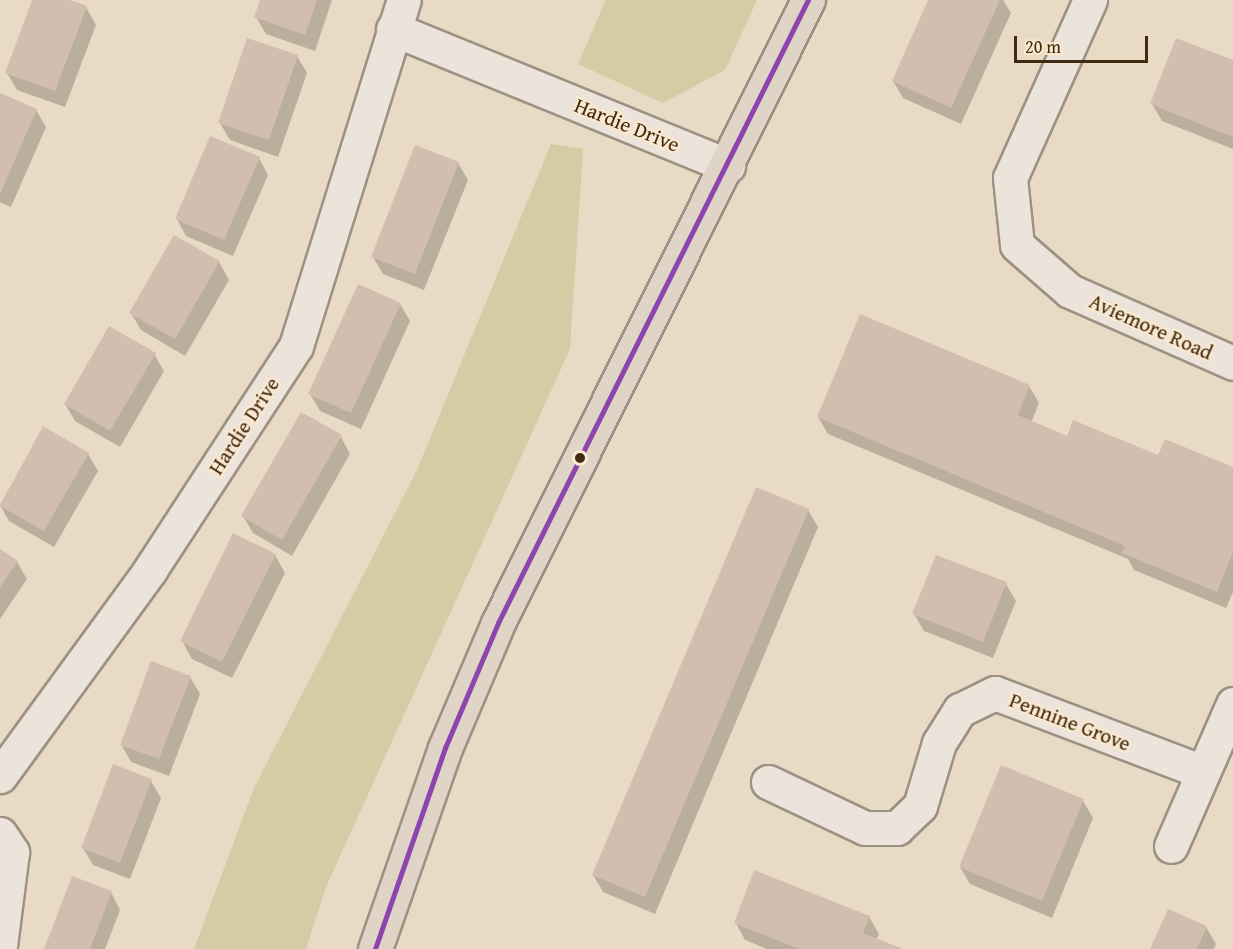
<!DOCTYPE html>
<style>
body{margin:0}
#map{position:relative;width:1233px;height:949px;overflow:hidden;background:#e9dac5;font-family:"Gentium Book Plus",serif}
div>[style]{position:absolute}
.green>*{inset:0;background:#d5cba4}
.shadow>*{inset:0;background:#0003}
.building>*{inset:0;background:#d1beaf}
.roads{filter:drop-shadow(2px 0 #9c9182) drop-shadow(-2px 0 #9c9182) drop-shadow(0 2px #9c9182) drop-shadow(0 -2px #9c9182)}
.street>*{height:33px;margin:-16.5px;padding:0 16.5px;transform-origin:16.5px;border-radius:16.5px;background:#ece4da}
.primary>*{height:33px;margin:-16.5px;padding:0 16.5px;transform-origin:16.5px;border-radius:16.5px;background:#dfd4c5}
.bus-1>*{height:4.5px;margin:-2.25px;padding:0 2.25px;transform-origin:2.25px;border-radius:2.25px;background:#8e44ad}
.dots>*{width:16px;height:16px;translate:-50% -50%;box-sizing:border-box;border:3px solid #fae8d0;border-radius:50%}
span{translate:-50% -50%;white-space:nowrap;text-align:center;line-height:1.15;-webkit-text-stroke:4.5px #fae8d0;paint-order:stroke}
.street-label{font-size:21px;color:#412a0f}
.scale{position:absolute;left:1014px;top:36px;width:134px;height:27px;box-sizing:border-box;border:3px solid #412a0f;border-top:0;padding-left:8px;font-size:18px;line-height:21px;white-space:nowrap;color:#412a0f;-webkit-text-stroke:4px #fae8d0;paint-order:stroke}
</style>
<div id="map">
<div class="green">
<i style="clip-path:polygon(606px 0,757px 0,725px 70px,663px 103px,578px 64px)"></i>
<i style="clip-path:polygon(551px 144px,583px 149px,570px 349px,326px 887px,306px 949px,194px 949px,254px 788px,417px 470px)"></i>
</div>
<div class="shadow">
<i style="clip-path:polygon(33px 0,65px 0,86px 7px,96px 25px,65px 107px,17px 90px,7px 73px)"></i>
<i style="clip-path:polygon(262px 0,332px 0,315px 51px,266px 34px,256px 17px)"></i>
<i style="clip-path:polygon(930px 0,1003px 0,1011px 13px,961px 124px,903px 98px,893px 81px)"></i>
<i style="clip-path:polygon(297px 56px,307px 73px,278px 157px,230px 140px,220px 123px)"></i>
<i style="clip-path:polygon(1233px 62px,1233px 149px,1162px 121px,1152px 104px)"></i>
<i style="clip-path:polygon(0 95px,36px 110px,46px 127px,11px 207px,0 202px)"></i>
<i style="clip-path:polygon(259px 158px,268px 175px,233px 256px,186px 236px,177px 219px)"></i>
<i style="clip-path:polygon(458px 163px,468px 180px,424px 290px,383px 274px,373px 257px)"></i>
<i style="clip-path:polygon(175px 237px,219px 262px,229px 280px,185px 356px,141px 330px,131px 313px)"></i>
<i style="clip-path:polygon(400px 304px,410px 321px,361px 429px,320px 411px,310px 394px)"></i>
<i style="clip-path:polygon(154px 354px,164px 371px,120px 447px,75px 421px,65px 404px)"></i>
<i style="clip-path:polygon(1029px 386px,1039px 403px,1031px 423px,1067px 438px,1233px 469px,1233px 592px,1226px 608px,1134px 570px,1128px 559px,828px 434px,818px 417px)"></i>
<i style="clip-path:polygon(44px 428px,88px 454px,98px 471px,54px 547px,9px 521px,0 505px)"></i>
<i style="clip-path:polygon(341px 437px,350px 454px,292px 556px,253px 533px,243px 516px)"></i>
<i style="clip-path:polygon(808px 510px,818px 527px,655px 914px,603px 892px,593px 875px)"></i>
<i style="clip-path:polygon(0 551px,17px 562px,27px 579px,0 619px)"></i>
<i style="clip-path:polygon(275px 555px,285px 573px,232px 678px,192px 659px,182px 641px)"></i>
<i style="clip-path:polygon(1006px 584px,1016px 601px,993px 658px,924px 631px,914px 614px)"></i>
<i style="clip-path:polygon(190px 677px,200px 694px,169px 776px,131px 762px,121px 744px)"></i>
<i style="clip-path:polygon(1002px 767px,1083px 801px,1093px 818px,1052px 918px,970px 884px,960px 867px)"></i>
<i style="clip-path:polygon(151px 781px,161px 798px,130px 879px,93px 865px,83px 848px)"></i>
<i style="clip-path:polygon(111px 892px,120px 910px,105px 949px,46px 949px)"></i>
<i style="clip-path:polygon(869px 917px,879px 934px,876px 940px,899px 949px,767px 949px,745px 940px,736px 923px)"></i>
<i style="clip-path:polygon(1206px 927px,1216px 944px,1214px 949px,1151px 949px)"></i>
</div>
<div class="building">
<i style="clip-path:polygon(32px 0,70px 0,87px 6px,55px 91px,5px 73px)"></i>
<i style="clip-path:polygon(260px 0,317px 0,305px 35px,254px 17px)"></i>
<i style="clip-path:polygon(928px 0,1000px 0,951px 108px,892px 81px)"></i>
<i style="clip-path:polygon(247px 38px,298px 55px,269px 140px,218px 123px)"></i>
<i style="clip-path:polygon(1176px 38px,1233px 60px,1233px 137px,1150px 104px)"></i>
<i style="clip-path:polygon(0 93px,37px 109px,0 194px)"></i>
<i style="clip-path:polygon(210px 136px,260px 157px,224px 240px,175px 219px)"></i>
<i style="clip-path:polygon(415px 145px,459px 162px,415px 274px,371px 257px)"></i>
<i style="clip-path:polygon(174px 235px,220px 261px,175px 339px,129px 313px)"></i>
<i style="clip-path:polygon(358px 284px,401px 303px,351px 413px,308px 394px)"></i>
<i style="clip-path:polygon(860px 314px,1030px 385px,1018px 415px,1067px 436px,1073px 420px,1158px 455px,1165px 439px,1233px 467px,1233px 552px,1217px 592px,1122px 553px,1125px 546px,817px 417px)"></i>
<i style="clip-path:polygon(109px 326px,156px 353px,110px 431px,64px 404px)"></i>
<i style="clip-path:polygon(301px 412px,342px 435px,282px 540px,241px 516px)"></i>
<i style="clip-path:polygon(43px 426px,89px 453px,44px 531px,0 506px)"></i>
<i style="clip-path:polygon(756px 487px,809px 509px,645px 897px,592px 875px)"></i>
<i style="clip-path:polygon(233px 533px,276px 554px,222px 662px,180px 641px)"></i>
<i style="clip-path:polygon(0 549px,18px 561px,0 587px)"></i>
<i style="clip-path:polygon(936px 555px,1007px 582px,983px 642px,912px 614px)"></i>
<i style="clip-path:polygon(151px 661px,191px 676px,159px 759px,120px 745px)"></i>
<i style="clip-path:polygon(113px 764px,152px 779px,120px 863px,81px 848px)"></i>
<i style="clip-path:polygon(1001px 765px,1084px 799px,1042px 901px,959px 867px)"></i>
<i style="clip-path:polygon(754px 870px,870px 916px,863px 933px,903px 949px,799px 949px,734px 923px)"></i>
<i style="clip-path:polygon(72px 876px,112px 891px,90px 949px,44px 949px)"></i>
<i style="clip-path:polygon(1168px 909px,1207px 926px,1197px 949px,1150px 949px)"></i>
</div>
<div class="roads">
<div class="street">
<i style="left:1090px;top:0;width:195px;rotate:114.2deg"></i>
<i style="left:1010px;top:178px;width:67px;rotate:84deg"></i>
<i style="left:1017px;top:245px;width:70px;rotate:41deg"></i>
<i style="left:1070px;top:291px;width:178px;rotate:23.8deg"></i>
<i style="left:393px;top:29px;width:362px;rotate:22.2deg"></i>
<i style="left:0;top:776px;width:255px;rotate:-53.9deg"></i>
<i style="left:150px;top:570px;width:267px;rotate:-56.9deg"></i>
<i style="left:296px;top:346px;width:362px;rotate:-72.7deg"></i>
<i style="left:768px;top:782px;width:107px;rotate:25.4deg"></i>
<i style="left:865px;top:828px;width:32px"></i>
<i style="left:897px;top:828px;width:32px;rotate:-44deg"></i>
<i style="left:920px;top:806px;width:66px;rotate:-73.2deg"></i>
<i style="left:939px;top:743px;width:39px;rotate:-58deg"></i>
<i style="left:960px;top:710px;width:39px;rotate:-26deg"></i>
<i style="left:995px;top:693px;width:222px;rotate:20.8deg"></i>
<i style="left:0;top:834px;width:22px;rotate:56deg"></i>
<i style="left:12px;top:852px;width:95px;rotate:97.3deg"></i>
<i style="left:1171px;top:846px;width:155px;rotate:-66.4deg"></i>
</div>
<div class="primary">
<i style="left:375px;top:949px;width:213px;rotate:-70.8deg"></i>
<i style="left:445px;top:748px;width:136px;rotate:-67deg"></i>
<i style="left:498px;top:623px;width:696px;rotate:-63.55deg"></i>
</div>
</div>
<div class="bus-1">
<i style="left:375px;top:949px;width:213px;rotate:-70.8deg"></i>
<i style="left:445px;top:748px;width:136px;rotate:-67deg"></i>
<i style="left:498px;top:623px;width:696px;rotate:-63.55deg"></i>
</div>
<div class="dots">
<i style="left:580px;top:458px;background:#412a0f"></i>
</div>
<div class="street-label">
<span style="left:627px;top:125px;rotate:22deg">Hardie Drive</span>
<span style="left:1151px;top:327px;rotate:24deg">Aviemore Road</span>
<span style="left:244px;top:426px;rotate:-57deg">Hardie Drive</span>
<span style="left:1070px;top:722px;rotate:21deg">Pennine Grove</span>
</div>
<div class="scale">20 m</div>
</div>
